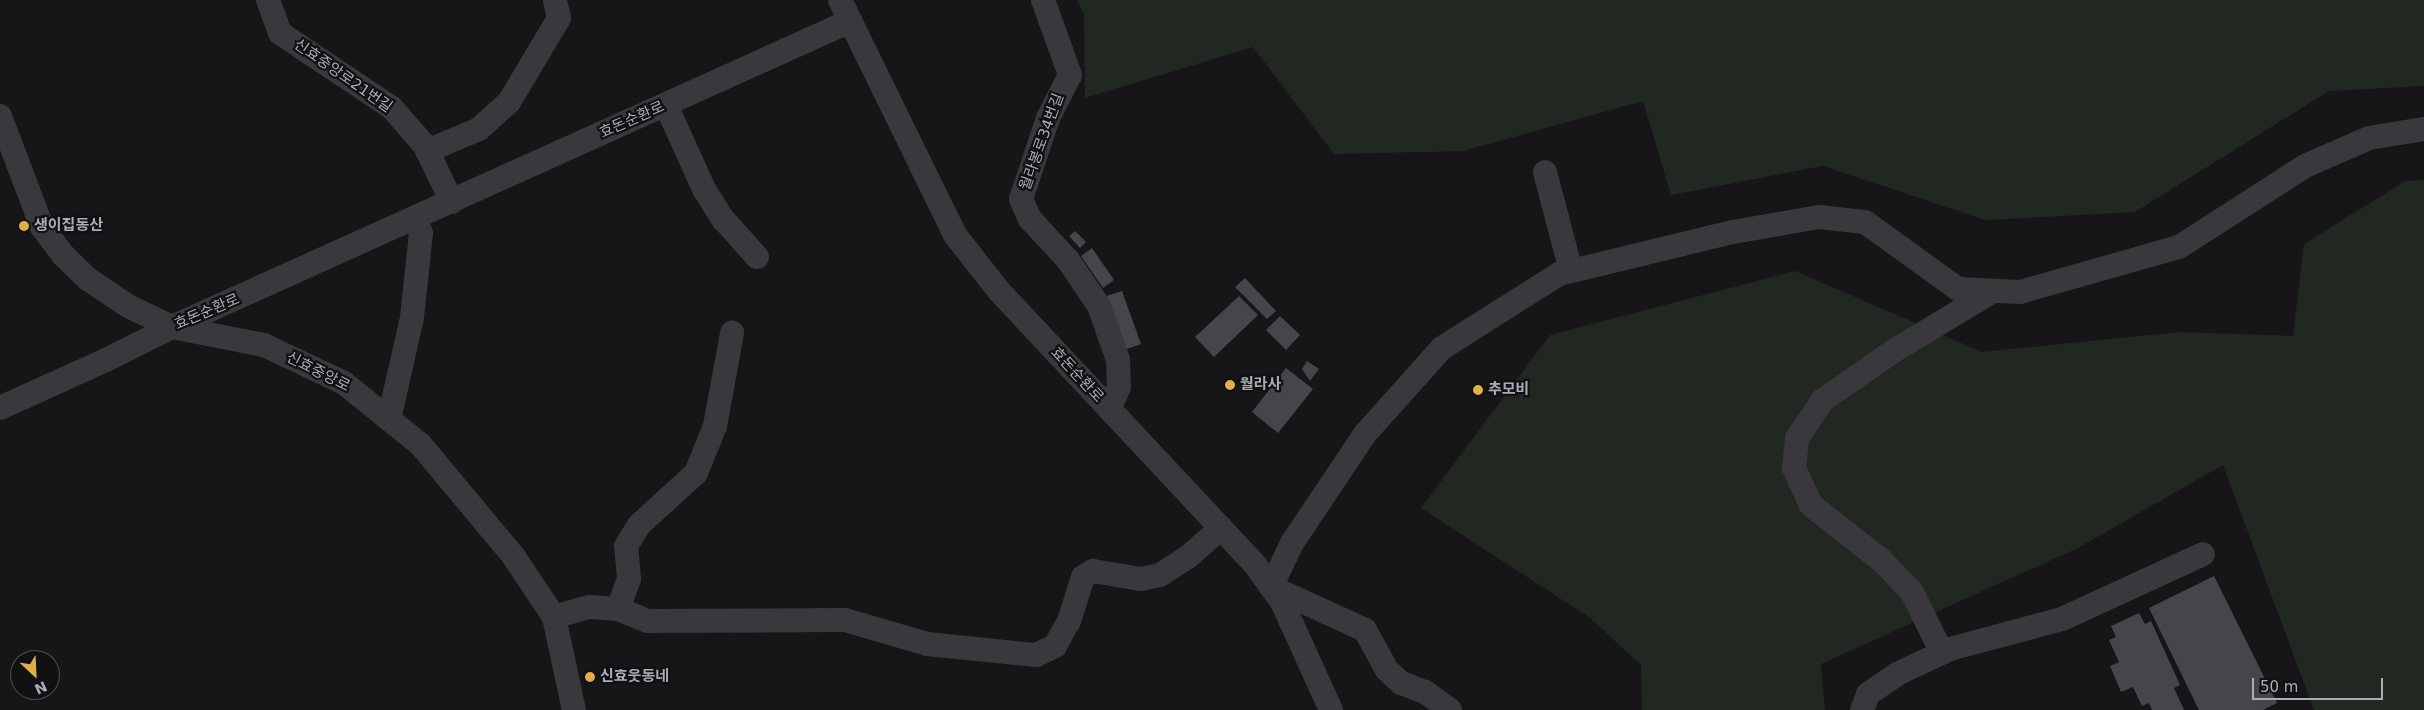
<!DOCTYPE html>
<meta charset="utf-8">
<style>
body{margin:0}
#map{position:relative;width:2424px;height:710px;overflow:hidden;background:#161618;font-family:"DejaVu Sans","Noto Sans KR",sans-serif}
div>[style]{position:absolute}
.green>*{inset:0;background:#212822}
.building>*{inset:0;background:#45464b}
.minor>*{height:24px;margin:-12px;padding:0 12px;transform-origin:12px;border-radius:12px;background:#38383d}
.dots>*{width:14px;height:14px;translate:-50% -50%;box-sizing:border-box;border:2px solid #111113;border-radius:50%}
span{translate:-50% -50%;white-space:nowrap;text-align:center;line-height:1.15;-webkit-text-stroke:4.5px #111113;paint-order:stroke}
.street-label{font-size:15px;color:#aaadb7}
.poi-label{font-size:15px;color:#aaadb7;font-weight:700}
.left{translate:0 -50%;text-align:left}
.north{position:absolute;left:10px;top:650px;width:50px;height:50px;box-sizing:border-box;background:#111113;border:1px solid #4e4f55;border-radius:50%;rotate:155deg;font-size:14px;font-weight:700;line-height:20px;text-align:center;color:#aaadb7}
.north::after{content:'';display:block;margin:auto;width:18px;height:22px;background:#e1af45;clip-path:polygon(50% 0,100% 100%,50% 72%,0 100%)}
.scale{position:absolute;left:2252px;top:678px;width:131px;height:22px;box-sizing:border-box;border:2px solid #aaadb7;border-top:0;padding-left:6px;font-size:15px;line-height:18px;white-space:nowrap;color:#aaadb7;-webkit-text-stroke:4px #111113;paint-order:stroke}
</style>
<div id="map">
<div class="green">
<i style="clip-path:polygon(1077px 0,2424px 0,2424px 86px,2329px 91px,2135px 212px,1986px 220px,1823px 166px,1671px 195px,1643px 101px,1463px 151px,1334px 154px,1253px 47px,1085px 98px,1084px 14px)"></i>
<i style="clip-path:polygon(2424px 180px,2424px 710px,2314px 710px,2223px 465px,2078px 548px,1821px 664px,1825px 710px,1642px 710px,1641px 665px,1590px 618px,1421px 508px,1550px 335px,1795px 271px,1982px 352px,2180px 332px,2293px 336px,2304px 244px,2405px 181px)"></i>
</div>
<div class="building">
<i style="clip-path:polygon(1075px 231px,1086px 242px,1080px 248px,1069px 236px)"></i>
<i style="clip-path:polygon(1092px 248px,1114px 280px,1103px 288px,1081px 256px)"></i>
<i style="clip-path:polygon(1245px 278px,1276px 311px,1267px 319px,1235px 287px)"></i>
<i style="clip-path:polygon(1122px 291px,1141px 344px,1124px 350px,1106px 296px)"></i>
<i style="clip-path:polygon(1239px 296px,1258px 315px,1214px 357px,1195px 337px)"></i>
<i style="clip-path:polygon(1280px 316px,1300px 335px,1286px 350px,1266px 330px)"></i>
<i style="clip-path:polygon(1307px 361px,1319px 369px,1310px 381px,1302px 369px)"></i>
<i style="clip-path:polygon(1286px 368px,1313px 389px,1278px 433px,1252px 412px)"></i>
<i style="clip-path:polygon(2214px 576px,2277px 703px,2263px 710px,2199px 710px,2149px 608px)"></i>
<i style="clip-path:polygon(2139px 613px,2145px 624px,2151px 621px,2180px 685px,2174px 688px,2184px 710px,2152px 710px,2149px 703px,2142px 706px,2133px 687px,2121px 692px,2110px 666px,2119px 662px,2109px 640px,2116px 637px,2111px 626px)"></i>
</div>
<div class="minor">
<i style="left:268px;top:0;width:35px;rotate:70deg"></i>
<i style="left:280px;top:33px;width:135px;rotate:33.8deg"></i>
<i style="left:392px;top:108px;width:50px;rotate:49deg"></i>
<i style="left:425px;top:146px;width:62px;rotate:64.3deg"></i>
<i style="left:840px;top:0;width:262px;rotate:63.9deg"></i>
<i style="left:955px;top:235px;width:71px;rotate:51.8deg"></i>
<i style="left:999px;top:291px;width:376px;rotate:46.9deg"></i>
<i style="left:1256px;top:566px;width:44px;rotate:54.2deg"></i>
<i style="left:1282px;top:602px;width:119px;rotate:65.6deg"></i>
<i style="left:1043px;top:0;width:80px;rotate:70.2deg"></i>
<i style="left:1070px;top:75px;width:48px;rotate:117.1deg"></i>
<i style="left:1048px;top:118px;width:85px;rotate:108.4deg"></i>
<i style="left:1021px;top:199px;width:22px;rotate:66deg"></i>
<i style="left:1030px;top:219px;width:56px;rotate:47.2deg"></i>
<i style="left:1068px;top:260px;width:55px;rotate:56deg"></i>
<i style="left:1099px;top:306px;width:57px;rotate:70.6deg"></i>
<i style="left:1118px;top:360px;width:27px;rotate:88deg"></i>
<i style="left:1119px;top:387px;width:24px;rotate:114deg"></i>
<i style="left:666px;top:105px;width:92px;rotate:65.7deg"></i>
<i style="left:704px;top:189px;width:36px;rotate:58deg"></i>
<i style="left:723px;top:219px;width:51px;rotate:48.2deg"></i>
<i style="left:0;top:116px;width:119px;rotate:69.3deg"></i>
<i style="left:42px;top:227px;width:35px;rotate:53deg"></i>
<i style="left:63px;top:255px;width:35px;rotate:44deg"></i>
<i style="left:88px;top:279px;width:48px;rotate:34deg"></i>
<i style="left:128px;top:306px;width:49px;rotate:25.5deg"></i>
<i style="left:172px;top:327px;width:94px;rotate:11.1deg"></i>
<i style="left:264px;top:345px;width:89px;rotate:25.4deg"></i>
<i style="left:344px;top:383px;width:97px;rotate:38.8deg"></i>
<i style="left:420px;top:444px;width:147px;rotate:50.2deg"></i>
<i style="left:514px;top:557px;width:72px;rotate:56.3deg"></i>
<i style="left:554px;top:617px;width:95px;rotate:77.9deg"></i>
<i style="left:427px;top:151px;width:56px;rotate:-22.9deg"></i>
<i style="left:479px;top:129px;width:40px;rotate:-42deg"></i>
<i style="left:509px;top:102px;width:98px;rotate:-59.2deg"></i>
<i style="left:559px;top:18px;width:18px;rotate:-103deg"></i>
<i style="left:1545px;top:172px;width:102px;rotate:75.3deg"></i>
<i style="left:0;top:408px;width:116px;rotate:-24.4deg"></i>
<i style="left:106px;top:360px;width:74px;rotate:-26.6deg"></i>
<i style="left:172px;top:327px;width:744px;rotate:-24.29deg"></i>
<i style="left:389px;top:419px;width:104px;rotate:-77.2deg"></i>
<i style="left:412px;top:318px;width:85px;rotate:-84deg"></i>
<i style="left:421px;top:233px;width:15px;rotate:-113deg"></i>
<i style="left:618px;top:609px;width:32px;rotate:-70deg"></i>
<i style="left:629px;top:579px;width:33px;rotate:-95deg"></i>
<i style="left:626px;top:546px;width:25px;rotate:-58deg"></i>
<i style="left:639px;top:525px;width:77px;rotate:-42.4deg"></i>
<i style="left:696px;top:473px;width:51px;rotate:-68deg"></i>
<i style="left:715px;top:426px;width:95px;rotate:-79.6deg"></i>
<i style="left:554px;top:617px;width:36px;rotate:-16deg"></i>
<i style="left:589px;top:607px;width:29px;rotate:4deg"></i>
<i style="left:618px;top:609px;width:31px;rotate:22deg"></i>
<i style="left:647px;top:621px;width:198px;rotate:-0.3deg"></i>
<i style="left:845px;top:620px;width:85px;rotate:16.3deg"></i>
<i style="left:927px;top:644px;width:110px;rotate:5.8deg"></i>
<i style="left:1036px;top:655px;width:21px;rotate:-25deg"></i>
<i style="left:1055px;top:646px;width:29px;rotate:-61deg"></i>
<i style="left:1069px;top:621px;width:46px;rotate:-72.3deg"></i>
<i style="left:1083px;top:577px;width:12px;rotate:-31deg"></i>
<i style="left:1093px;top:571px;width:49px;rotate:9.5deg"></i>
<i style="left:1141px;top:579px;width:19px;rotate:-12deg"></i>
<i style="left:1160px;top:575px;width:33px;rotate:-33deg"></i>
<i style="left:1188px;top:557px;width:44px;rotate:-41.3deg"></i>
<i style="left:1942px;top:653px;width:68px;rotate:-116.2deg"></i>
<i style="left:1912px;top:592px;width:45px;rotate:-134.1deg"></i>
<i style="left:1881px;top:560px;width:89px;rotate:-141.8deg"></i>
<i style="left:1811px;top:505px;width:41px;rotate:-114.7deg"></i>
<i style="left:1794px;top:468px;width:30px;rotate:-84deg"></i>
<i style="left:1797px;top:438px;width:46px;rotate:-55.6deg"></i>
<i style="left:1823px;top:400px;width:84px;rotate:-34.8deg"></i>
<i style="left:1892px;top:352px;width:118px;rotate:-31.1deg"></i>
<i style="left:1450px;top:710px;width:31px;rotate:-144deg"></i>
<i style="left:1425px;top:692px;width:26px;rotate:-159deg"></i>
<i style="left:1401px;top:683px;width:19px;rotate:-137deg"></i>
<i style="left:1387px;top:670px;width:46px;rotate:-118.8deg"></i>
<i style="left:1365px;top:630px;width:103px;rotate:-155.4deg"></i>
<i style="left:1271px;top:587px;width:49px;rotate:-64.5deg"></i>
<i style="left:1292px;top:543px;width:131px;rotate:-56.2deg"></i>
<i style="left:1365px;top:434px;width:115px;rotate:-48.2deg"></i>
<i style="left:1442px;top:348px;width:138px;rotate:-32.3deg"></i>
<i style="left:1559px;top:274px;width:179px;rotate:-13.6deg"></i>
<i style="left:1733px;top:232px;width:87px;rotate:-9.9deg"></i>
<i style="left:1819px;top:217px;width:46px;rotate:6.2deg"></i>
<i style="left:1865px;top:222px;width:115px;rotate:35.8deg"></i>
<i style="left:1958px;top:289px;width:62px;rotate:2.8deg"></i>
<i style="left:2020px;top:292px;width:165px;rotate:-15.8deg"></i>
<i style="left:2179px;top:247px;width:150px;rotate:-32.7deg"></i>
<i style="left:2305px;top:166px;width:70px;rotate:-23.6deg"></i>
<i style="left:2369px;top:138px;width:56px;rotate:-9.3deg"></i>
<i style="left:1862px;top:710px;width:17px;rotate:-69deg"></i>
<i style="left:1868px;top:694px;width:37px;rotate:-34deg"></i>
<i style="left:1899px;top:673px;width:56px;rotate:-25.2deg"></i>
<i style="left:1950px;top:649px;width:116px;rotate:-15deg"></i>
<i style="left:2062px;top:619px;width:155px;rotate:-24.7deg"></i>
</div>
<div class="dots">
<i style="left:24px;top:226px;background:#e1af45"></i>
<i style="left:1230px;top:385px;background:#e1af45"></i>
<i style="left:1478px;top:390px;background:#e1af45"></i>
<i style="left:590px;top:677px;background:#e1af45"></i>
</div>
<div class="street-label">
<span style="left:343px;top:76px;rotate:35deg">신효중앙로21번길</span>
<span style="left:632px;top:120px;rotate:-24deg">효돈순환로</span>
<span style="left:1042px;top:142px;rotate:-70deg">월라봉로34번길</span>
<span style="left:207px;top:312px;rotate:-23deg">효돈순환로</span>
<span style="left:318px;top:372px;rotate:27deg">신효중앙로</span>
<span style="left:1077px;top:375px;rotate:47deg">효돈순환로</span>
</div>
<div class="poi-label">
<span class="left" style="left:34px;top:226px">생이집동산</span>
<span class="left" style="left:1240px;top:385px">월라사</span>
<span class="left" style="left:1488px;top:390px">추모비</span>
<span class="left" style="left:600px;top:677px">신효웃동네</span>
</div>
<div class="north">N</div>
<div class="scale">50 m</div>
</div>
